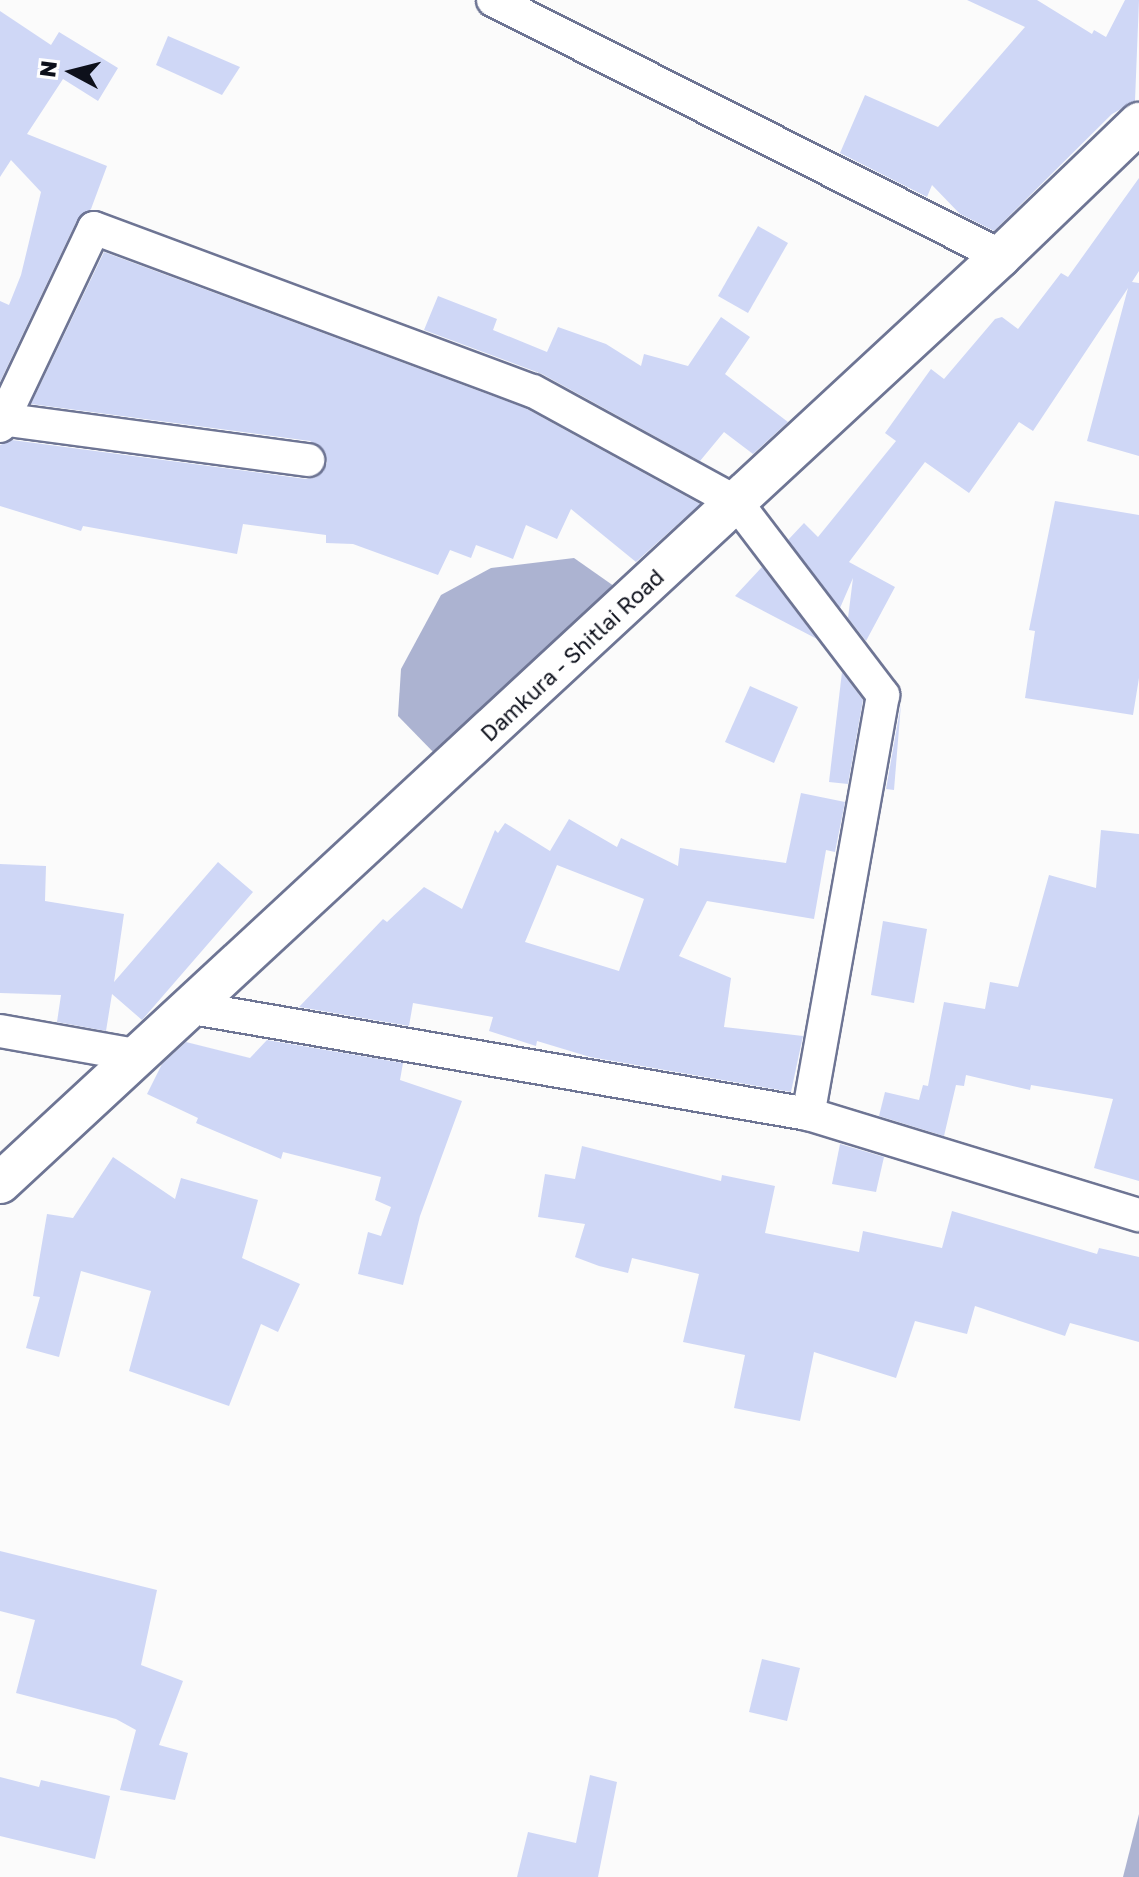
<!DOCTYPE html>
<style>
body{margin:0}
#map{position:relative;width:1139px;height:1877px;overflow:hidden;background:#fbfbfb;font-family:"Golos Text",sans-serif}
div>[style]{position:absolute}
.water>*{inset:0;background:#acb3d1}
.building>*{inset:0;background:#cfd7f6}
.roads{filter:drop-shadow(2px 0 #6e7594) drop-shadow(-2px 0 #6e7594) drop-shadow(0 2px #6e7594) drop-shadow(0 -2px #6e7594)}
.minor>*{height:32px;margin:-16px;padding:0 16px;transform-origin:16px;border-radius:16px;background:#fff}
.tertiary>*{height:40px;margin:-20px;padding:0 20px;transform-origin:20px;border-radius:20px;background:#fff}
span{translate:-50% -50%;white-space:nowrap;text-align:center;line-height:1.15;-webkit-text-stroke:7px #fff;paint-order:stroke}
.street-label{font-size:22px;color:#0d101b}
.north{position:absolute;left:32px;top:32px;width:80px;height:80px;-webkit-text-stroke:6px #fff;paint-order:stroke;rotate:277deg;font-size:22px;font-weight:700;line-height:32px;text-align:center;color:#0d101b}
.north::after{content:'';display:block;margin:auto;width:28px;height:36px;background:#0d101b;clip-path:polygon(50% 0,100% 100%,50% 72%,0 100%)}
</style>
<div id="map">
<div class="water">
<i style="clip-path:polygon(574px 558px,621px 591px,439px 758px,398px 716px,401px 669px,441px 595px,491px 568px)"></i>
<i style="clip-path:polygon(1139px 1814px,1139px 1877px,1123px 1877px)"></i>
</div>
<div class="building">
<i style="clip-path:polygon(967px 0,1037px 0,1092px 34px,1094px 30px,1106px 37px,1125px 0,1139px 0,1135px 101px,1112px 114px,994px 231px,960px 214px,932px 185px,927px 197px,840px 153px,865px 95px,938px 127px,1025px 27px)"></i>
<i style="clip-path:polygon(0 11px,51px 45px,59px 32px,118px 68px,98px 101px,63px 79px,27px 134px,107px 166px,91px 209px,77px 220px,0 382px,0 301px,9px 305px,21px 275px,41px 192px,11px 160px,0 177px)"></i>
<i style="clip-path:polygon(168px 36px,240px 67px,222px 95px,156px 65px)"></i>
<i style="clip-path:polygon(1139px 178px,1139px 271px,1132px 282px,1139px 283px,1139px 456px,1087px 441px,1128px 288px,1033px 431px,1019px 422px,969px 493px,925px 462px,849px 562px,895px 587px,866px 641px,848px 618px,853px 578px,840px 608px,788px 540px,804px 523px,818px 537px,896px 441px,885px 433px,931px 369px,944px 379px,995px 319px,1002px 317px,1018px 329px,1061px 273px,1068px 277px)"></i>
<i style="clip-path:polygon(758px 226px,788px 243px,748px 313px,718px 296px)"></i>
<i style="clip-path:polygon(104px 252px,525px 408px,700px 504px,636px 562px,571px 509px,557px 539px,526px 525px,513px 559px,476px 545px,471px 558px,450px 550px,438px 575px,353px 544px,326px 543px,326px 535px,243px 524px,237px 554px,83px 526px,81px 531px,0 506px,0 445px,12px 440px,306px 479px,316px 477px,327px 463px,325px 452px,310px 441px,31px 404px)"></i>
<i style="clip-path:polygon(438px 296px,497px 319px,493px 330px,547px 352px,558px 327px,606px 344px,641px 366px,644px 354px,688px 366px,721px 317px,750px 337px,725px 374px,788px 422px,753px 454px,724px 432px,700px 461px,542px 374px,424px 330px)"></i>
<i style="clip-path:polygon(1055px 501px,1139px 515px,1139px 678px,1133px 715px,1025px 698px,1035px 631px,1029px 630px)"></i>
<i style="clip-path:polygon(762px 567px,817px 639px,735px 596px)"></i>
<i style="clip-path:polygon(842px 672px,863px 700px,848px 784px,829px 782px)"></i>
<i style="clip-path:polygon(750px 686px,798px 707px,774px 763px,725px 742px)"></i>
<i style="clip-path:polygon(901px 704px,894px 790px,886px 789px)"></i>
<i style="clip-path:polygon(evenodd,801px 793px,845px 802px,835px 852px,826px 850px,814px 919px,707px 901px,679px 956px,731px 978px,724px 1027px,803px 1036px,791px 1092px,590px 1057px,537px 1041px,536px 1046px,489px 1031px,493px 1017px,413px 1003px,409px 1026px,299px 1007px,383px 919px,387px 922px,424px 887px,462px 909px,495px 830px,498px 833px,505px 823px,550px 851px,569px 819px,617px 847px,621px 838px,678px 866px,680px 848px,786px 863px,801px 793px,557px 865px,644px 899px,619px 971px,525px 942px,557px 865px)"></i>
<i style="clip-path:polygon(1101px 830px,1139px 834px,1139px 1181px,1094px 1168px,1113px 1099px,1031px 1085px,1030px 1090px,966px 1075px,964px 1086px,956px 1085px,944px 1136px,879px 1116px,885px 1092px,919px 1100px,923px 1085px,928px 1086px,944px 1002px,985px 1009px,990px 982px,1018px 987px,1049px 875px,1096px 888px)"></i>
<i style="clip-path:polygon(218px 862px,253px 892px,142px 1020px,112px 994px,106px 1031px,57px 1022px,61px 995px,0 993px,0 864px,46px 866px,45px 901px,124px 914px,114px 982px)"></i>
<i style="clip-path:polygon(883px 921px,927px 929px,914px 1003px,871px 995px)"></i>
<i style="clip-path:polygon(267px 1040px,403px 1063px,400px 1080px,462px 1101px,420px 1216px,403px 1285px,358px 1274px,368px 1232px,381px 1236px,391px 1207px,375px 1200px,381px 1177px,283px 1152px,281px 1159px,196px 1123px,198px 1118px,147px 1094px,162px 1064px,186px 1042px,250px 1058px)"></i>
<i style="clip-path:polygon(840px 1144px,884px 1157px,876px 1192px,832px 1184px)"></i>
<i style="clip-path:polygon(582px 1146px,721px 1181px,722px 1175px,775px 1186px,765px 1233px,859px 1252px,863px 1231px,942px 1248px,952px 1211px,1097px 1254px,1099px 1248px,1139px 1257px,1139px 1342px,1070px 1323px,1065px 1336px,975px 1306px,967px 1334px,915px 1321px,896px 1378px,814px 1352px,800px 1421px,734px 1408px,745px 1355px,683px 1342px,699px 1274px,632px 1258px,628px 1273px,599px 1266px,575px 1257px,585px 1224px,538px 1217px,545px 1174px,575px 1179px)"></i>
<i style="clip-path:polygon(113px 1157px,175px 1199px,181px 1178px,258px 1200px,242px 1258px,300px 1284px,278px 1332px,261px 1324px,229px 1406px,129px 1371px,151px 1291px,81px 1271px,59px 1357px,26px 1348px,40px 1297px,33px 1296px,47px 1214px,73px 1218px)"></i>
<i style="clip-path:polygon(0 1551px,157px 1590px,141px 1665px,183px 1681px,159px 1745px,188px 1753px,175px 1800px,120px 1790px,136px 1730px,116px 1719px,16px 1693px,35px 1620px,0 1611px)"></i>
<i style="clip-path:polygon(762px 1659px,800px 1668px,787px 1721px,749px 1712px)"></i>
<i style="clip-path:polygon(590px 1775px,617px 1782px,598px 1877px,517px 1877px,528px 1832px,576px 1843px)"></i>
<i style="clip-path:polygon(0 1777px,39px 1787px,41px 1780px,110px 1796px,95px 1859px,0 1836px)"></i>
</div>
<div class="roads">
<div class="minor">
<i style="left:493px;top:0;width:569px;rotate:26.75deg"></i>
<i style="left:0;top:419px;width:311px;rotate:7.6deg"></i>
<i style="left:0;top:426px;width:219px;rotate:-64.6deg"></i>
<i style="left:94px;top:228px;width:468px;rotate:20.4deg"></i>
<i style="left:533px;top:391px;width:231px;rotate:28.7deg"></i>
<i style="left:736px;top:502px;width:243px;rotate:52.7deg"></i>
<i style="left:883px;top:695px;width:426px;rotate:100.1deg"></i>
<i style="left:193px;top:1008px;width:624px;rotate:9.78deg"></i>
<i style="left:808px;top:1114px;width:346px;rotate:17deg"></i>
<i style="left:0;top:1031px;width:143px;rotate:10.1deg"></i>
</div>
<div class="tertiary">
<i style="left:0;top:1183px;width:1364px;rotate:-42.8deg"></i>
<i style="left:1001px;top:256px;width:192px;rotate:-43.9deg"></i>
</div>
</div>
<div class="street-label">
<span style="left:572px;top:655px;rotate:-43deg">Damkura - Shitlai Road</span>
</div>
<div class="north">N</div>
</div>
